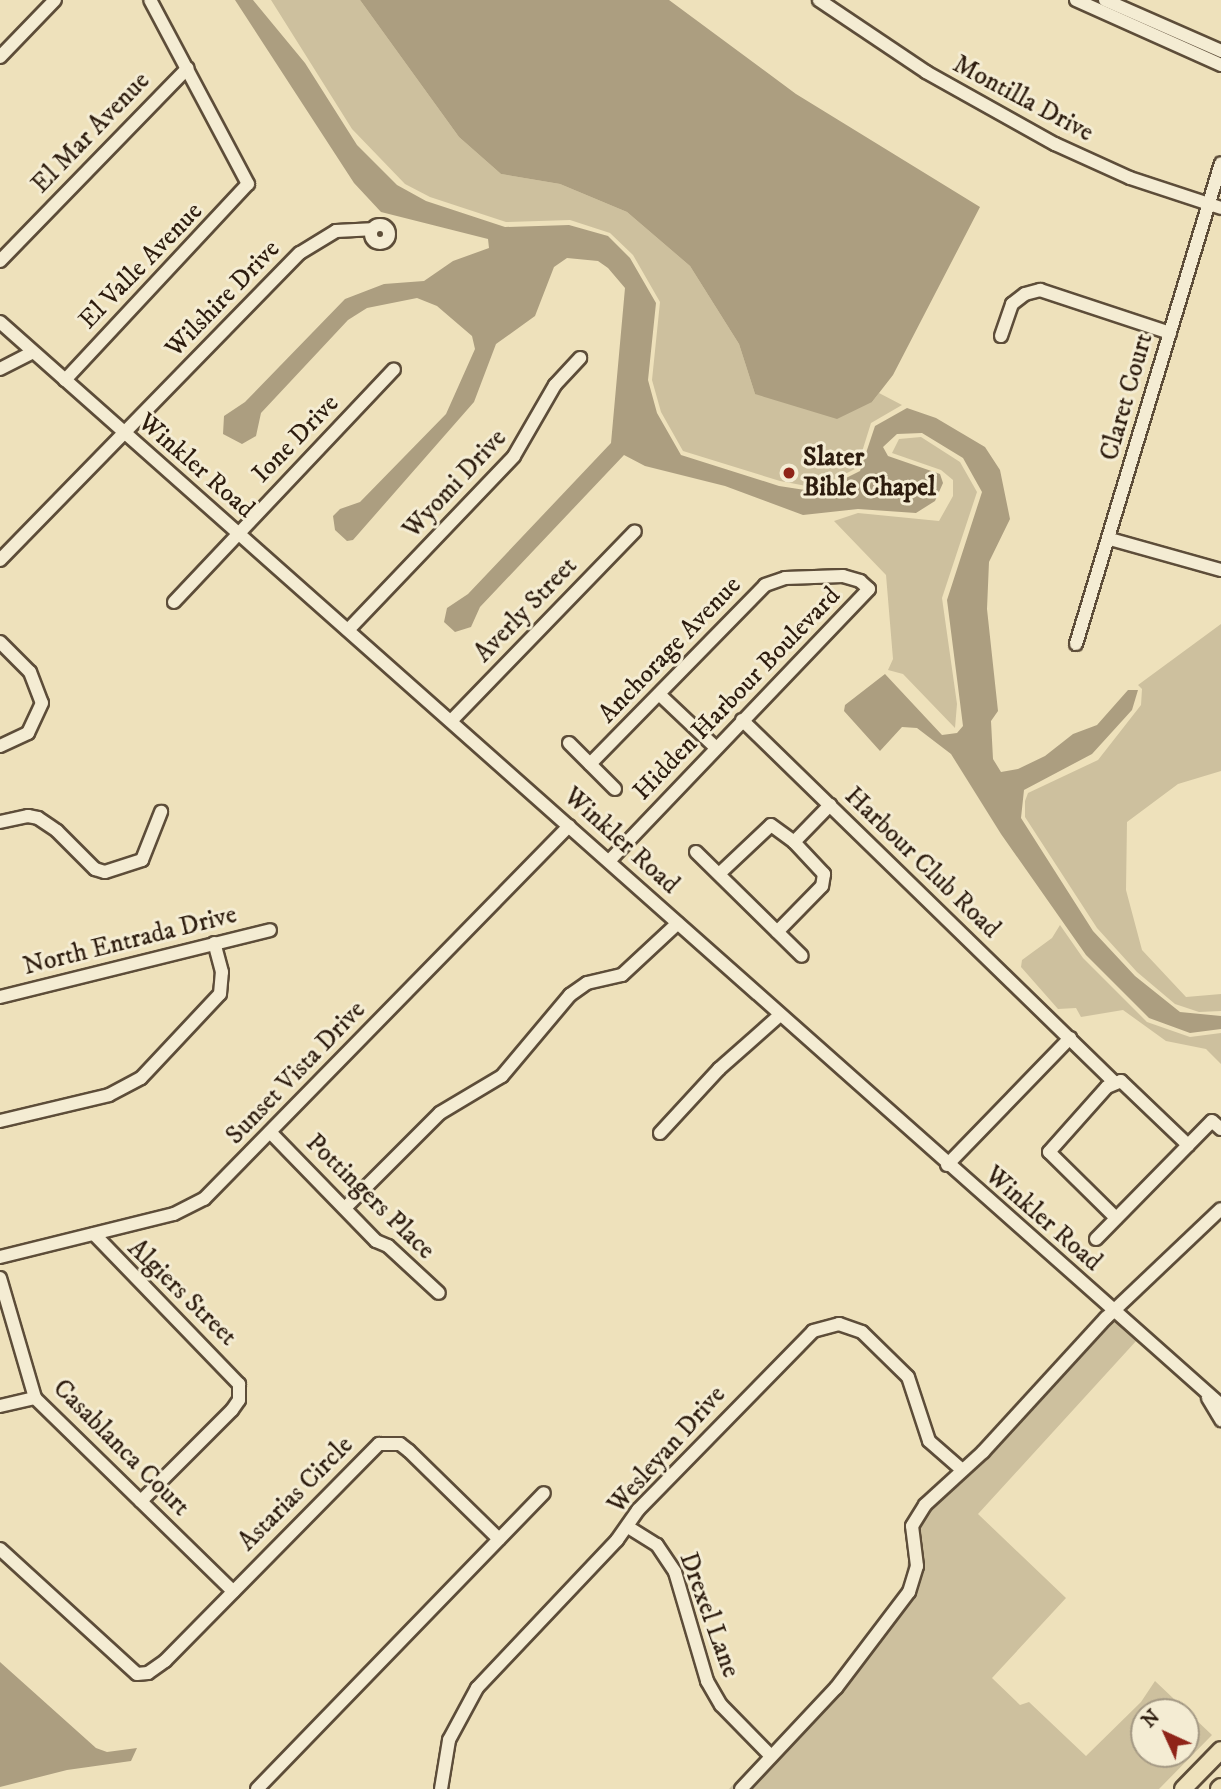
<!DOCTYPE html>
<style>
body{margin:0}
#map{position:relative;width:1221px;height:1789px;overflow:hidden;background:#eee1bb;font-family:"IM FELL DW Pica",serif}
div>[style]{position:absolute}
.green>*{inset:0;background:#cdc09e}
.water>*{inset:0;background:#ac9e80}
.roads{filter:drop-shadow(2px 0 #5d4d39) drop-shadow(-2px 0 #5d4d39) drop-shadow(0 2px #5d4d39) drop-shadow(0 -2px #5d4d39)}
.minor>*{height:12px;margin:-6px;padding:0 6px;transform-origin:6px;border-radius:6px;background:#f4ecd3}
.minor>.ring{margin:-6px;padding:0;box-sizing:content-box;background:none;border:12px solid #f4ecd3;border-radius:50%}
.major>*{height:16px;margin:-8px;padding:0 8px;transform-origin:8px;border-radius:8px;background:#eee1bb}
.dots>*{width:19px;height:19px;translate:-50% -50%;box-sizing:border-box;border:4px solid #f4ecd3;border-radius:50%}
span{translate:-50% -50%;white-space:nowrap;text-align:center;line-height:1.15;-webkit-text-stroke:6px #f4ecd3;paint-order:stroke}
.street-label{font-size:26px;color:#2d1c0e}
.poi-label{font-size:26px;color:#2d1c0e;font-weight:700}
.left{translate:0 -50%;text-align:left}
.north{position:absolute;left:1130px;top:1698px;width:70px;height:70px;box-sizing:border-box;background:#f4ecd3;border:2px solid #a49984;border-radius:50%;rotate:315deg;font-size:19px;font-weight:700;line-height:28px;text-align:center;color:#2d1c0e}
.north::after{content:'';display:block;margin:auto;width:24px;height:32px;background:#8f2418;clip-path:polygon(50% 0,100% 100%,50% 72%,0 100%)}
</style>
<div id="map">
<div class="green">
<i style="clip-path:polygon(271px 0,360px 0,459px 137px,501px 174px,560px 184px,627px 212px,690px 266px,739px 344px,755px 394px,872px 402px,879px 393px,902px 405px,871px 423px,857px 468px,817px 488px,780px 481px,683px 451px,661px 412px,652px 380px,660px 302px,633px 255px,610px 233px,570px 220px,506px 222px,430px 197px,405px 184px,352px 129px)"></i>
<i style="clip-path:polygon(921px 437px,960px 462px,977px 492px,942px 598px,957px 704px,955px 728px,903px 674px,888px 670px,893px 659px,886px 575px,834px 521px,858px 513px,939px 521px,953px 496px,953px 480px,941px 470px,892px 453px,899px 439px)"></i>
<i style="clip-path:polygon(1221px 624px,1221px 771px,1178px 784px,1127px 822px,1126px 890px,1142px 950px,1186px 997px,1221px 994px,1221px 1011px,1199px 1012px,1175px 1004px,1137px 972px,1097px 928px,1025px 817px,1025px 801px,1028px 793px,1098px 760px,1141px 705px,1142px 689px,1138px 685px)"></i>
<i style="clip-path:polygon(1060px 925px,1083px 958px,1147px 1022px,1190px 1037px,1221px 1033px,1221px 1064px,1206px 1049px,1166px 1041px,1123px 1010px,1081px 1017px,1076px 1008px,1058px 1009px,1021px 967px,1022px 960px,1052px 938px)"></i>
<i style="clip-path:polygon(evenodd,1106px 1312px,1137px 1340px,978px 1514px,1066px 1598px,992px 1678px,1020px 1705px,1029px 1702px,1086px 1756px,1141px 1702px,1155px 1681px,1212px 1735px,1159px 1789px,729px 1789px,863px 1649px,903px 1594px,914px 1520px,1106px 1312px,1144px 1712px,1186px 1712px,1186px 1754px,1144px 1754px,1144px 1712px)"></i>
</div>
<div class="water">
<i style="clip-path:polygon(235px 0,253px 0,305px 63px,357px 145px,397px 185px,426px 201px,505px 227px,569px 225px,608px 236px,630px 258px,656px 303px,648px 380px,657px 413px,681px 455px,779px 486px,818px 492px,860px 471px,875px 426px,907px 408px,936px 418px,985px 447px,1000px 470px,1010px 519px,989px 562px,987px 609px,998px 711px,991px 721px,993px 759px,1001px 772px,1018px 769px,1045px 756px,1073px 734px,1097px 725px,1128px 690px,1138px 690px,1132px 710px,1092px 754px,1024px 790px,1021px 818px,1093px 931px,1135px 976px,1180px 1012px,1221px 1016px,1221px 1029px,1190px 1033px,1149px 1018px,1086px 955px,1001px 834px,951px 754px,917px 728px,902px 727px,880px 751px,844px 711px,845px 705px,885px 674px,942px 735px,957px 733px,963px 726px,947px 600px,982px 492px,963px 458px,922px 433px,897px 434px,883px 447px,888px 456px,940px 474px,943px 483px,935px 501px,916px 513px,858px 509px,803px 515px,725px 486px,645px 466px,624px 455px,480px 607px,471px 627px,455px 632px,444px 622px,447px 608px,468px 594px,611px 443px,625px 288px,608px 268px,598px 261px,567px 258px,554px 267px,535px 316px,496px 344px,474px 402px,353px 540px,347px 541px,335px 530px,333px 516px,340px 509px,360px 502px,446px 414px,475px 349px,472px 336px,437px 306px,417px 298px,367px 308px,348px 320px,261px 413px,256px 436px,242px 444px,223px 434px,224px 416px,245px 402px,345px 299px,384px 284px,424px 281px,453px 261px,489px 248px,488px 239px,381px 212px,354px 183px)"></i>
<i style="clip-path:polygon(360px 0,669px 0,796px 94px,980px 207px,893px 375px,872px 402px,837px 419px,755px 394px,739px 344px,690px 266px,627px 212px,560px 184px,501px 174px,459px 137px)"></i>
<i style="clip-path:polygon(0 1662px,96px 1748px,107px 1752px,137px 1748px,131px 1761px,67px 1770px,0 1787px)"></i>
</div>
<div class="roads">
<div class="minor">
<i style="left:819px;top:0;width:129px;rotate:33.9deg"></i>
<i style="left:926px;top:72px;width:148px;rotate:29.2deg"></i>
<i style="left:1055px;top:144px;width:82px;rotate:24.4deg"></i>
<i style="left:1130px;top:178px;width:96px;rotate:18.2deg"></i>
<i style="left:1076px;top:0;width:159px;rotate:24.1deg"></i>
<i style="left:1105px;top:0;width:127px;rotate:23.7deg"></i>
<i style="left:0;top:57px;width:79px;rotate:-46deg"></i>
<i class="ring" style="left:371px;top:225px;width:6px;height:6px"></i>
<i style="left:0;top:261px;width:269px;rotate:-45.8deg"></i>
<i style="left:0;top:322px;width:1632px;rotate:41.57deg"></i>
<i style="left:1001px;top:336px;width:34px;rotate:-71deg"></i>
<i style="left:1012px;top:304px;width:16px;rotate:-38deg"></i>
<i style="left:1025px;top:294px;width:16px;rotate:-15deg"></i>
<i style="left:1040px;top:290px;width:137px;rotate:18.3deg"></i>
<i style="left:0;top:369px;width:37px;rotate:-27deg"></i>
<i style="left:65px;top:380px;width:268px;rotate:-47deg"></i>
<i style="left:248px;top:184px;width:208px;rotate:-118deg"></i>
<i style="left:1110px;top:539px;width:115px;rotate:15.6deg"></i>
<i style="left:0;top:560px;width:429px;rotate:-45.7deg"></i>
<i style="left:300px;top:253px;width:42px;rotate:-31.4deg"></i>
<i style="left:336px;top:231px;width:35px;rotate:-3deg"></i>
<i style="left:174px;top:602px;width:320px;rotate:-46.6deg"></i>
<i style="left:348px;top:630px;width:240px;rotate:-46.3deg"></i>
<i style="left:514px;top:456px;width:82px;rotate:-60deg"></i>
<i style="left:555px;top:385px;width:37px;rotate:-47deg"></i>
<i style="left:0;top:642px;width:42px;rotate:45deg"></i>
<i style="left:30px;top:672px;width:33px;rotate:69deg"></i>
<i style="left:42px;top:703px;width:33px;rotate:115deg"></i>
<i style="left:28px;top:733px;width:31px;rotate:155deg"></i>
<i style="left:1076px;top:644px;width:502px;rotate:-73.22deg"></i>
<i style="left:659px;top:694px;width:77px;rotate:43.4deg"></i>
<i style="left:742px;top:720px;width:519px;rotate:44.22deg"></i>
<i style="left:451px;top:721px;width:264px;rotate:-45.9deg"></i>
<i style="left:569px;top:743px;width:65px;rotate:45deg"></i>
<i style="left:590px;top:764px;width:250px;rotate:-45.6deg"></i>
<i style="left:765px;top:585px;width:21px;rotate:-19deg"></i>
<i style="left:785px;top:578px;width:58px;rotate:-2deg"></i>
<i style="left:843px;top:576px;width:18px;rotate:16deg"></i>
<i style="left:860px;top:581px;width:12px;rotate:42deg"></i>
<i style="left:869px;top:589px;width:376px;rotate:133.7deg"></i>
<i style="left:0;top:822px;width:29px;rotate:-12deg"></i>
<i style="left:28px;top:816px;width:10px;rotate:11deg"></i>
<i style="left:38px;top:818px;width:23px;rotate:34deg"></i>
<i style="left:57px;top:831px;width:54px;rotate:45deg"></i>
<i style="left:95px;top:869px;width:10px;rotate:17deg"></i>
<i style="left:105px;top:872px;width:39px;rotate:-18deg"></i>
<i style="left:142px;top:860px;width:52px;rotate:-68.4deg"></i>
<i style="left:794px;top:842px;width:52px;rotate:-45.8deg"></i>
<i style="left:696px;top:852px;width:148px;rotate:44.5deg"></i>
<i style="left:719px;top:874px;width:71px;rotate:-43.3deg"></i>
<i style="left:771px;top:825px;width:29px;rotate:36deg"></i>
<i style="left:794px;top:842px;width:44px;rotate:46.8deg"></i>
<i style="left:824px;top:874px;width:12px;rotate:99deg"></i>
<i style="left:822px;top:886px;width:64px;rotate:134.4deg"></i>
<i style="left:0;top:997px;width:278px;rotate:-13.9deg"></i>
<i style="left:0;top:1121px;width:112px;rotate:-13.4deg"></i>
<i style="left:109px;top:1095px;width:36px;rotate:-28deg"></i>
<i style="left:141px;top:1078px;width:115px;rotate:-46.8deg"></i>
<i style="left:220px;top:994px;width:22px;rotate:-85deg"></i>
<i style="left:222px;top:972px;width:30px;rotate:-105deg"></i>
<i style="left:270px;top:1132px;width:152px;rotate:45.8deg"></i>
<i style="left:376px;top:1241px;width:13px;rotate:23deg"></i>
<i style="left:388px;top:1246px;width:69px;rotate:42.7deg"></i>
<i style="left:660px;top:1133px;width:87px;rotate:-47.3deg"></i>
<i style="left:719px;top:1069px;width:81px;rotate:-41.5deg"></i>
<i style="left:947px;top:1165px;width:177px;rotate:-45.9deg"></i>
<i style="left:345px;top:1208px;width:134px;rotate:-45deg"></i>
<i style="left:440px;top:1113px;width:72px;rotate:-30.8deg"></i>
<i style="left:502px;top:1076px;width:106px;rotate:-50deg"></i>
<i style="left:570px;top:995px;width:21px;rotate:-35deg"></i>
<i style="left:587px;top:983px;width:36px;rotate:-13deg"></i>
<i style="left:622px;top:975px;width:76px;rotate:-42.9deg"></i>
<i style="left:1116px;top:1218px;width:94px;rotate:-135.4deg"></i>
<i style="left:1049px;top:1152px;width:87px;rotate:-48.3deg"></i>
<i style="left:1107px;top:1087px;width:15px;rotate:-23deg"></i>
<i style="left:1121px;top:1081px;width:93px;rotate:43.7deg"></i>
<i style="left:94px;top:1234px;width:209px;rotate:46deg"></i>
<i style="left:239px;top:1384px;width:16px;rotate:90deg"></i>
<i style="left:239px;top:1400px;width:12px;rotate:125deg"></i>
<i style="left:232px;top:1410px;width:129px;rotate:135deg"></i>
<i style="left:1096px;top:1239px;width:165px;rotate:-45.5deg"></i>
<i style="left:1212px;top:1121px;width:12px;rotate:42deg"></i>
<i style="left:0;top:1257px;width:179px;rotate:-13.9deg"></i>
<i style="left:174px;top:1214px;width:34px;rotate:-27deg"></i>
<i style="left:204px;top:1199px;width:522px;rotate:-45.62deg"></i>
<i style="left:0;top:1278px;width:125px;rotate:73.7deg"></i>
<i style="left:35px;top:1398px;width:277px;rotate:44.3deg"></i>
<i style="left:1208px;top:1398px;width:26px;rotate:59deg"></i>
<i style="left:0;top:1406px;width:36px;rotate:-13deg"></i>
<i style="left:628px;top:1527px;width:34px;rotate:32deg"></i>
<i style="left:657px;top:1545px;width:32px;rotate:56deg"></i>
<i style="left:675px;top:1572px;width:114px;rotate:73.6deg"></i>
<i style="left:707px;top:1681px;width:28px;rotate:60deg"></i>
<i style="left:721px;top:1705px;width:71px;rotate:45.6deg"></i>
<i style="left:0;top:1549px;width:185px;rotate:42.4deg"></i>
<i style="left:137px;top:1674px;width:11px;rotate:-5deg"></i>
<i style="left:148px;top:1673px;width:21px;rotate:-35deg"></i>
<i style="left:165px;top:1661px;width:305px;rotate:-45.4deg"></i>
<i style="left:379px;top:1444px;width:21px"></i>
<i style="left:400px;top:1444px;width:11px;rotate:38deg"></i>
<i style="left:409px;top:1451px;width:126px;rotate:44.4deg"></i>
<i style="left:257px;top:1789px;width:412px;rotate:-45.9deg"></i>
<i style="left:441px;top:1789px;width:50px;rotate:-80.7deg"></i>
<i style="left:449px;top:1740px;width:59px;rotate:-61.7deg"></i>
<i style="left:477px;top:1688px;width:204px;rotate:-46.6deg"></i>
<i style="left:617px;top:1540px;width:37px;rotate:-55deg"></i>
<i style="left:638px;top:1510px;width:250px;rotate:-45.6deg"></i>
<i style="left:813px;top:1331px;width:27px;rotate:-15deg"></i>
<i style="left:839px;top:1324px;width:24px;rotate:19deg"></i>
<i style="left:862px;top:1332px;width:64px;rotate:44.4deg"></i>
<i style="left:908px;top:1377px;width:67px;rotate:71.8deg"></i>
<i style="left:929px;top:1441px;width:43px;rotate:41.2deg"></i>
<i style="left:741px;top:1789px;width:139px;rotate:-46.8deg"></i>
<i style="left:836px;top:1688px;width:121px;rotate:-52.8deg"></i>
<i style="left:909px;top:1592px;width:27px;rotate:-73deg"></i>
<i style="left:917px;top:1566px;width:40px;rotate:-97.1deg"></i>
<i style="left:912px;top:1526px;width:25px;rotate:-58deg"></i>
<i style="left:925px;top:1505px;width:79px;rotate:-42.4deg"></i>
<i style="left:983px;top:1452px;width:182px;rotate:-47.5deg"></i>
<i style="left:1106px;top:1318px;width:158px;rotate:-43.5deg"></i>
</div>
<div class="major">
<i style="left:1183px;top:1789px;width:54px;rotate:-45.7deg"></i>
<i style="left:1219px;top:1789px;width:3px;rotate:-45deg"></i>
</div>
</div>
<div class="dots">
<i style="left:789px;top:473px;background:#8f2418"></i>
</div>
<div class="street-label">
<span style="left:1023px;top:99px;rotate:28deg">Montilla Drive</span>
<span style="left:91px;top:133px;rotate:-46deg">El Mar Avenue</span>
<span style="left:141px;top:266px;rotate:-46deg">El Valle Avenue</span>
<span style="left:223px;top:299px;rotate:-46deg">Wilshire Drive</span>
<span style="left:1127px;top:397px;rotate:-74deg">Claret Court</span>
<span style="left:296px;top:439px;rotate:-46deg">Ione Drive</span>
<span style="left:196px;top:466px;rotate:41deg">Winkler Road</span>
<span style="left:455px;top:484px;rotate:-47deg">Wyomi Drive</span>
<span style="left:526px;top:610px;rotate:-46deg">Averly Street</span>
<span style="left:670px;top:650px;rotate:-46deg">Anchorage Avenue</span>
<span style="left:737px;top:694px;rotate:-46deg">Hidden Harbour Boulevard</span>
<span style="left:621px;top:841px;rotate:42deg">Winkler Road</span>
<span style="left:922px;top:863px;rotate:44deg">Harbour Club Road</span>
<span style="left:130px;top:941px;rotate:-14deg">North Entrada Drive</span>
<span style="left:296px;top:1073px;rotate:-46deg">Sunset Vista Drive</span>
<span style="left:370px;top:1197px;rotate:44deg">Pottingers Place</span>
<span style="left:1043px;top:1219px;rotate:41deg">Winkler Road</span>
<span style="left:182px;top:1293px;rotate:44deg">Algiers Street</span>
<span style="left:121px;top:1448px;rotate:45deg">Casablanca Court</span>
<span style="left:667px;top:1450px;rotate:-48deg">Wesleyan Drive</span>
<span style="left:296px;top:1494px;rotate:-45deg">Astarias Circle</span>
<span style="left:709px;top:1615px;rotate:70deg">Drexel Lane</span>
</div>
<div class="poi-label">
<span class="left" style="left:803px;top:473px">Slater<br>Bible Chapel</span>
</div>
<div class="north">N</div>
</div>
